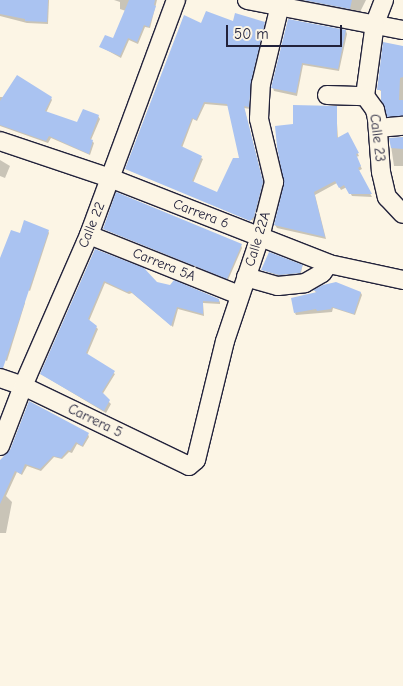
<!DOCTYPE html>
<style>
body{margin:0}
#map{position:relative;width:403px;height:686px;overflow:hidden;background:#fcf5e5;font-family:"Comic Neue",sans-serif}
div>[style]{position:absolute}
.shadow>*{inset:0;background:#0003}
.building>*{inset:0;background:#aac3f1}
.roads{filter:drop-shadow(1px 0 #22223b) drop-shadow(-1px 0 #22223b) drop-shadow(0 1px #22223b) drop-shadow(0 -1px #22223b)}
.minor>*{height:18px;margin:-9px;padding:0 9px;transform-origin:9px;border-radius:9px;background:#fcf5e5}
span{translate:-50% -50%;white-space:nowrap;text-align:center;line-height:1.15;-webkit-text-stroke:5px #fcf5e5;paint-order:stroke}
.street-label{font-size:14px;color:#22223b}
.scale{position:absolute;left:226px;top:25px;width:116px;height:22px;box-sizing:border-box;border:2px solid #22223b;border-top:0;padding-left:6px;font-size:15px;line-height:18px;white-space:nowrap;color:#22223b;-webkit-text-stroke:4px #fcf5e5;paint-order:stroke}
</style>
<div id="map">
<div class="shadow">
<i style="clip-path:polygon(0 0,49px 0,48px 24px,27px 23px,0 16px)"></i>
<i style="clip-path:polygon(114px 0,157px 0,150px 28px,145px 27px,138px 44px,129px 40px,121px 58px,101px 47px,114px 40px,126px 11px,120px 9px,120px 2px)"></i>
<i style="clip-path:polygon(295px 0,366px 0,360px 12px)"></i>
<i style="clip-path:polygon(289px 20px,346px 31px,347px 34px,339px 71px,303px 65px,297px 96px,274px 91px,273px 88px)"></i>
<i style="clip-path:polygon(evenodd,234px 23px,264px 23px,266px 25px,251px 85px,250px 109px,244px 108px,264px 185px,254px 221px,126px 169px,202px 24px,234px 23px,205px 104px,228px 106px,241px 159px,218px 194px,193px 183px,203px 159px,182px 148px,193px 119px,197px 121px,205px 104px)"></i>
<i style="clip-path:polygon(403px 48px,403px 118px,390px 119px,382px 92px,378px 89px)"></i>
<i style="clip-path:polygon(0 97px,51px 98px,52px 100px,46px 113px,78px 124px,98px 116px,100px 119px,91px 140px,94px 143px,90px 155px,51px 138px,48px 143px,0 126px)"></i>
<i style="clip-path:polygon(336px 107px,338px 139px,348px 134px,359px 156px,356px 157px,362px 169px,358px 171px,372px 197px,352px 196px,347px 187px,341px 190px,337px 183px,315px 195px,326px 239px,277px 228px,275px 225px,286px 184px,295px 125px)"></i>
<i style="clip-path:polygon(403px 137px,403px 166px,394px 166px,390px 139px)"></i>
<i style="clip-path:polygon(0 160px,10px 166px,5px 178px,0 176px)"></i>
<i style="clip-path:polygon(104px 229px,241px 245px,242px 248px,228px 280px)"></i>
<i style="clip-path:polygon(48px 231px,49px 233px,30px 291px,0 272px,0 263px,21px 235px)"></i>
<i style="clip-path:polygon(95px 250px,156px 283px,219px 300px,220px 302px,220px 304px,203px 303px,204px 316px,178px 309px,173px 327px,132px 293px,129px 294px,105px 283px,89px 321px,98px 329px,87px 355px,115px 374px,102px 395px,111px 404px,106px 413px,41px 374px)"></i>
<i style="clip-path:polygon(302px 266px,301px 275px,281px 277px,263px 270px)"></i>
<i style="clip-path:polygon(315px 291px,361px 293px,362px 295px,355px 315px,333px 308px,332px 312px,296px 315px,295px 313px,316px 293px)"></i>
<i style="clip-path:polygon(0 294px,24px 301px,25px 303px,7px 361px,0 358px)"></i>
<i style="clip-path:polygon(88px 434px,89px 437px,83px 447px,77px 444px,72px 453px,69px 452px,62px 459px,54px 457px,41px 471px,27px 466px,22px 475px,17px 472px,6px 496px,12px 502px,6px 533px,0 533px,0 465px)"></i>
</div>
<div class="building">
<i style="clip-path:polygon(0 0,48px 0,47px 22px,25px 21px,25px 19px,0 14px)"></i>
<i style="clip-path:polygon(129px 0,155px 0,154px 5px,156px 6px,149px 27px,144px 25px,137px 42px,128px 38px,120px 56px,99px 47px,105px 35px,113px 38px)"></i>
<i style="clip-path:polygon(303px 0,352px 0,350px 9px)"></i>
<i style="clip-path:polygon(evenodd,206px 11px,233px 21px,235px 13px,265px 22px,251px 82px,249px 107px,244px 106px,263px 182px,254px 217px,250px 221px,125px 169px,184px 15px,201px 23px,206px 11px,204px 102px,227px 104px,239px 158px,233px 158px,217px 192px,192px 181px,202px 156px,181px 146px,192px 118px,196px 120px,204px 102px)"></i>
<i style="clip-path:polygon(288px 19px,346px 30px,338px 69px,302px 63px,296px 93px,271px 88px)"></i>
<i style="clip-path:polygon(383px 42px,403px 46px,403px 77px,400px 78px,399px 100px,403px 100px,403px 116px,387px 117px,381px 100px,381px 90px,377px 90px)"></i>
<i style="clip-path:polygon(17px 75px,52px 97px,45px 111px,77px 122px,83px 109px,99px 115px,90px 139px,93px 140px,89px 154px,49px 136px,46px 141px,0 125px,0 101px)"></i>
<i style="clip-path:polygon(293px 105px,337px 106px,337px 138px,348px 132px,359px 153px,356px 154px,361px 166px,358px 168px,372px 194px,349px 194px,344px 185px,339px 188px,335px 181px,314px 192px,325px 237px,274px 225px,284px 184px,277px 147px,275px 126px,293px 124px)"></i>
<i style="clip-path:polygon(403px 137px,403px 149px,391px 148px,389px 138px)"></i>
<i style="clip-path:polygon(116px 192px,242px 244px,227px 279px,103px 229px)"></i>
<i style="clip-path:polygon(24px 220px,49px 230px,3px 368px,0 368px,0 258px,11px 230px,20px 233px)"></i>
<i style="clip-path:polygon(95px 249px,144px 268px,157px 282px,170px 285px,174px 280px,219px 299px,219px 302px,203px 301px,203px 314px,177px 307px,171px 326px,130px 291px,127px 292px,104px 281px,88px 319px,97px 326px,86px 353px,115px 371px,102px 392px,110px 400px,104px 411px,40px 374px)"></i>
<i style="clip-path:polygon(269px 252px,303px 265px,300px 273px,279px 275px,261px 270px)"></i>
<i style="clip-path:polygon(336px 282px,361px 292px,354px 314px,332px 307px,331px 309px,317px 311px,316px 309px,294px 313px,291px 298px,317px 292px,313px 290px,323px 285px)"></i>
<i style="clip-path:polygon(29px 401px,89px 433px,82px 446px,76px 442px,70px 451px,68px 450px,61px 458px,53px 456px,40px 469px,25px 464px,21px 474px,15px 471px,0 504px,0 460px,10px 450px)"></i>
</div>
<div class="roads">
<div class="minor">
<i style="left:247px;top:0;width:159px;rotate:10.9deg"></i>
<i style="left:384px;top:0;width:25px;rotate:111deg"></i>
<i style="left:375px;top:23px;width:74px;rotate:97.8deg"></i>
<i style="left:365px;top:96px;width:17px;rotate:54deg"></i>
<i style="left:375px;top:110px;width:9px;rotate:77deg"></i>
<i style="left:377px;top:119px;width:53px;rotate:85.7deg"></i>
<i style="left:381px;top:172px;width:26px;rotate:77deg"></i>
<i style="left:387px;top:197px;width:23px;rotate:47deg"></i>
<i style="left:327px;top:95px;width:38px;rotate:2deg"></i>
<i style="left:378px;top:128px;width:25px;rotate:-5deg"></i>
<i style="left:0;top:141px;width:116px;rotate:18.6deg"></i>
<i style="left:110px;top:178px;width:235px;rotate:21.4deg"></i>
<i style="left:329px;top:264px;width:76px;rotate:12.2deg"></i>
<i style="left:89px;top:235px;width:162px;rotate:21.8deg"></i>
<i style="left:246px;top:277px;width:33px;rotate:16deg"></i>
<i style="left:278px;top:286px;width:27px;rotate:-6deg"></i>
<i style="left:305px;top:283px;width:20px;rotate:-30deg"></i>
<i style="left:322px;top:273px;width:11px;rotate:-52deg"></i>
<i style="left:0;top:378px;width:24px;rotate:19deg"></i>
<i style="left:23px;top:386px;width:184px;rotate:25.7deg"></i>
<i style="left:189px;top:466px;width:9px;rotate:-41deg"></i>
<i style="left:196px;top:460px;width:122px;rotate:-76.3deg"></i>
<i style="left:225px;top:341px;width:110px;rotate:-71.4deg"></i>
<i style="left:260px;top:237px;width:57px;rotate:-75.7deg"></i>
<i style="left:274px;top:182px;width:65px;rotate:-103.4deg"></i>
<i style="left:259px;top:119px;width:35px;rotate:-87deg"></i>
<i style="left:261px;top:84px;width:81px;rotate:-76.5deg"></i>
<i style="left:0;top:446px;width:64px;rotate:-69deg"></i>
<i style="left:23px;top:386px;width:165px;rotate:-66.4deg"></i>
<i style="left:89px;top:235px;width:251px;rotate:-69.7deg"></i>
</div>
</div>
<div class="street-label">
<span style="left:377px;top:138px;rotate:83deg">Calle 23</span>
<span style="left:201px;top:214px;rotate:21deg">Carrera 6</span>
<span style="left:92px;top:225px;rotate:-68deg">Calle 22</span>
<span style="left:258px;top:239px;rotate:-73deg">Calle 22A</span>
<span style="left:164px;top:265px;rotate:22deg">Carrera 5A</span>
<span style="left:95px;top:421px;rotate:26deg">Carrera 5</span>
</div>
<div class="scale">50 m</div>
</div>
